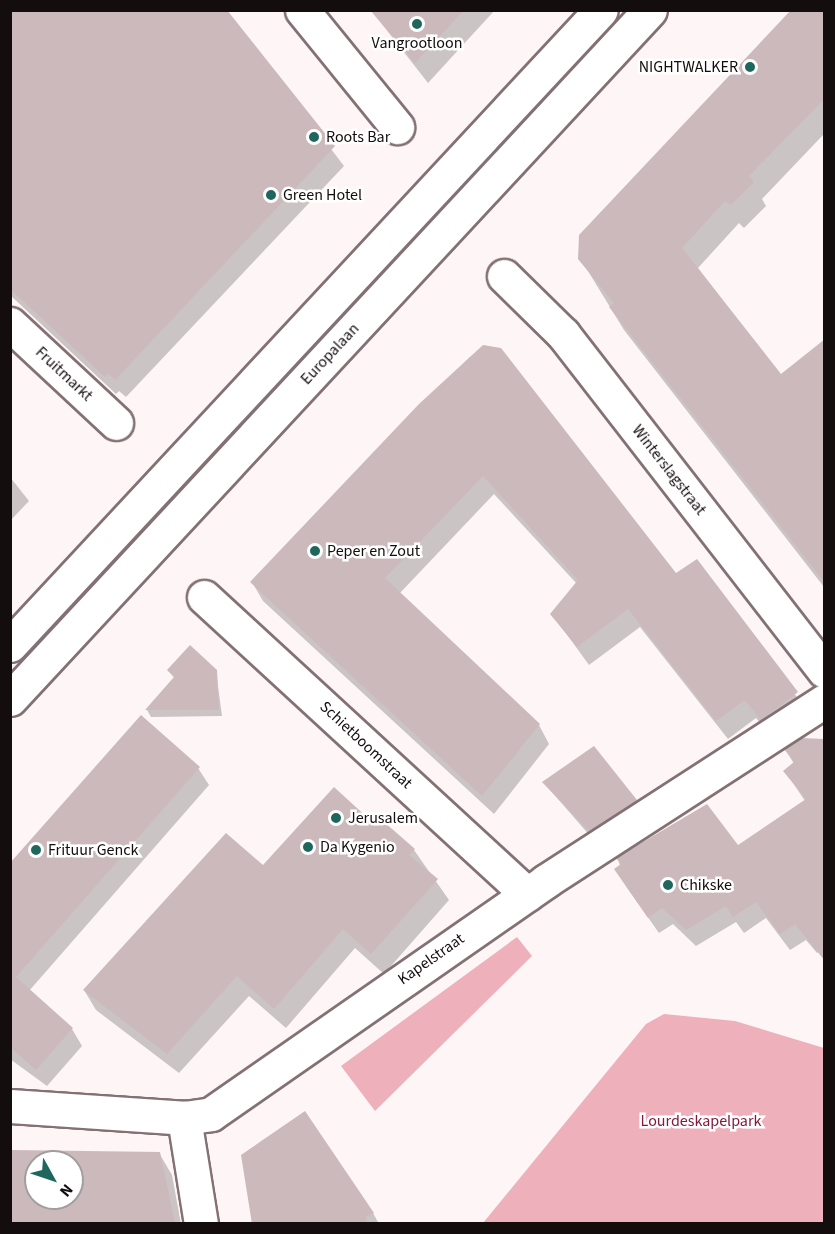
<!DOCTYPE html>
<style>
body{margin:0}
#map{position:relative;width:835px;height:1234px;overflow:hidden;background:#fdf5f6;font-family:"Source Sans 3",sans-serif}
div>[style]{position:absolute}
.green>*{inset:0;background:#eeb0ba}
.shadow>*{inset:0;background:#0003}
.building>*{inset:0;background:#ccb9bb}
.roads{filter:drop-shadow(2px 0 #837174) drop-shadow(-2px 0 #837174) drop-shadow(0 2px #837174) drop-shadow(0 -2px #837174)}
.street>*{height:33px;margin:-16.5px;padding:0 16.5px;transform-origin:16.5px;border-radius:16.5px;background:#fff}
.secondary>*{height:33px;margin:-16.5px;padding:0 16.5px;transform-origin:16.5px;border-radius:16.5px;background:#fff}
.dots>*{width:16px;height:16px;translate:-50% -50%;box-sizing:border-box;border:3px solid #fff;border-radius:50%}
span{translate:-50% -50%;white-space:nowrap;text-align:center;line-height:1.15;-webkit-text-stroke:5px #fff;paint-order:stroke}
.poi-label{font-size:16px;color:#130d0e}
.right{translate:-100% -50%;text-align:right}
.left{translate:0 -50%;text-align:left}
.street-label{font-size:16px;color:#130d0e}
.park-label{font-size:16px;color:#84193a}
.frame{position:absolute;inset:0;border:12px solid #130d0e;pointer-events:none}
.north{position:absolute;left:24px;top:1150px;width:60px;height:60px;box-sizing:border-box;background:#fff;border:2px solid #a19e9f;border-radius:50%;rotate:130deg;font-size:16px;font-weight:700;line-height:24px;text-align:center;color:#130d0e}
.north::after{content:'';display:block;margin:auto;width:21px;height:27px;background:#1f675c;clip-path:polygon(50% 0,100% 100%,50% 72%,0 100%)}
</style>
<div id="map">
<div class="green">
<i style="clip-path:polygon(517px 937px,532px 956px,375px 1111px,341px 1066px)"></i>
<i style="clip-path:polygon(664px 1014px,735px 1021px,824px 1048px,824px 1223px,483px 1223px,646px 1024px)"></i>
</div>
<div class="shadow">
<i style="clip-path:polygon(10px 10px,225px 10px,344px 166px,126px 397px,119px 391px,116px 394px,10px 295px)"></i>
<i style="clip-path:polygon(371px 10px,495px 10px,428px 83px)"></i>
<i style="clip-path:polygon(824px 10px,824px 134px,762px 199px,766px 206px,744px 228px,739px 223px,698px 268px,781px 376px,824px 341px,824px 587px,624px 330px,580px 258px)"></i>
<i style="clip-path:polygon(471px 356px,676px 575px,696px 561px,808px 712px,772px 738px,756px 718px,728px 739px,640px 627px,589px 665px,552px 614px,577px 584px,494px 494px,399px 594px,539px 725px,549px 744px,494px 814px,263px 601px,252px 582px)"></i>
<i style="clip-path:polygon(10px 477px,29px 501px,10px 521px)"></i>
<i style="clip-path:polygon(169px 670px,216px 671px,222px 716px,151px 717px,147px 710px,175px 679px)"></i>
<i style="clip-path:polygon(801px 740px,824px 948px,817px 953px,806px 940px,790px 950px,766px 918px,744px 933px,736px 922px,696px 946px,673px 924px,659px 933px,626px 886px,618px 859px,738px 847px,805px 801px,785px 771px,794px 764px,786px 750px)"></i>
<i style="clip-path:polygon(198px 768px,209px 785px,29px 991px,72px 1029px,82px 1046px,47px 1086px,10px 1059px,10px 868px)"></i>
<i style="clip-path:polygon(544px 783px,636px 801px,644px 815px,598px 845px)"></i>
<i style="clip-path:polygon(376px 816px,414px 850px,449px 900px,384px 974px,355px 948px,286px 1028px,249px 996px,179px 1073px,96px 1010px,84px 990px,263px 867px)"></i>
<i style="clip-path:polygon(evenodd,10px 1152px,159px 1153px,172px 1175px,181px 1224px,10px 1224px,10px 1152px,36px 1162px,72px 1162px,72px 1198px,36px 1198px,36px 1162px)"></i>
<i style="clip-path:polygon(373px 1213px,379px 1224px,254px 1224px)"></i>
</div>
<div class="building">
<i style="clip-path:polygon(10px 10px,227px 10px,335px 146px,115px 380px,108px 373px,105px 377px,10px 289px)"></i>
<i style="clip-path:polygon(370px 10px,464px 10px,415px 63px)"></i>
<i style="clip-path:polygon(791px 10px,825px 10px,825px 98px,749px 176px,754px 182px,731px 205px,725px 201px,682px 248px,781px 374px,825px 339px,825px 583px,609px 307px,614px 303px,578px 259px,579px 235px)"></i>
<i style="clip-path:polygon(483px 345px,501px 348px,676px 573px,697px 559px,798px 692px,761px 720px,745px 700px,716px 721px,628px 609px,577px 647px,550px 614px,578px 580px,483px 476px,385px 578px,540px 724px,482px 796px,250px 582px,419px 404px)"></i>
<i style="clip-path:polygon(190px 645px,217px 670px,219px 710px,145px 710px,174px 677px,167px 670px)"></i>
<i style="clip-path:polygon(141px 715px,200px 767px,16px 977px,73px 1028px,36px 1070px,10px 1047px,10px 863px)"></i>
<i style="clip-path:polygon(801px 738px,825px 739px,825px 961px,795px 924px,780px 934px,756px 902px,733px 917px,726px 906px,686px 930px,662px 908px,648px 918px,614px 869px,621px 864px,616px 858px,707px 804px,738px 845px,806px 799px,783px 771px,794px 762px,784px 749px)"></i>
<i style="clip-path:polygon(594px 746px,637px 800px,589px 831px,542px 782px)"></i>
<i style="clip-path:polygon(334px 787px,370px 820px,375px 814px,415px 849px,409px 855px,438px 879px,371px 954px,343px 929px,274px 1009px,237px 976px,167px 1054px,83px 990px,226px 833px,263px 865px)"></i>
<i style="clip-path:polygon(305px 1111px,374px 1213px,366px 1216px,367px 1224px,252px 1224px,241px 1155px)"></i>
<i style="clip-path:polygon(evenodd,10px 1150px,160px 1152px,175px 1224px,10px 1224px,10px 1150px,36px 1162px,72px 1162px,72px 1198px,36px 1198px,36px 1162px)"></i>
</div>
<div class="roads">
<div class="street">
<i style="left:302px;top:10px;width:151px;rotate:50.9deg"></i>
<i style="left:504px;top:276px;width:83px;rotate:44.5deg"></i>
<i style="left:563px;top:334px;width:426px;rotate:52.2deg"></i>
<i style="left:10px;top:324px;width:145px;rotate:43deg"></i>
<i style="left:204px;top:597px;width:439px;rotate:42.6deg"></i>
<i style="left:10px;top:1106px;width:174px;rotate:3.9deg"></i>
<i style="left:184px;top:1118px;width:27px;rotate:-8deg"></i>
<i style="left:211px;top:1114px;width:408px;rotate:-34.8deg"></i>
<i style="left:546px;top:881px;width:331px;rotate:-32.9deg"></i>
<i style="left:184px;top:1118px;width:107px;rotate:80.9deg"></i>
</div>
<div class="secondary">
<i style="left:10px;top:645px;width:867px;rotate:-47.06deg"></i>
<i style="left:10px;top:699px;width:940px;rotate:-47.11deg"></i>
</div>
</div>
<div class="dots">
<i style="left:417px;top:24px;background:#1f675c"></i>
<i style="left:750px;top:67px;background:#1f675c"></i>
<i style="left:314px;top:137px;background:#1f675c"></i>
<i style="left:271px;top:195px;background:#1f675c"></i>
<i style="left:315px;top:551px;background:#1f675c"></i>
<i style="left:336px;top:818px;background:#1f675c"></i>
<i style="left:308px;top:847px;background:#1f675c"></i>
<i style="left:36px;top:850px;background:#1f675c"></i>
<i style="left:668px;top:885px;background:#1f675c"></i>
</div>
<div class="poi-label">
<span style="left:417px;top:43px">Vangrootloon</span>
<span class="right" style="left:738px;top:67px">NIGHTWALKER</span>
<span class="left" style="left:326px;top:137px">Roots Bar</span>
<span class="left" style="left:283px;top:195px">Green Hotel</span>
<span class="left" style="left:327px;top:551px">Peper en Zout</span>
<span class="left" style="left:348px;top:818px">Jerusalem</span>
<span class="left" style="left:320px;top:847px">Da Kygenio</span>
<span class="left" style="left:48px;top:850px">Frituur Genck</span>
<span class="left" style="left:680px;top:885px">Chikske</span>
</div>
<div class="street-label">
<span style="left:330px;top:354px;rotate:-47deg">Europalaan</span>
<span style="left:64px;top:374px;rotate:43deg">Fruitmarkt</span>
<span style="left:669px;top:470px;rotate:52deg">Winterslagstraat</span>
<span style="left:366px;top:745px;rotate:43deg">Schietboomstraat</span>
<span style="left:431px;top:959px;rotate:-35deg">Kapelstraat</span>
</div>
<div class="park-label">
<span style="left:701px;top:1121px">Lourdeskapelpark</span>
</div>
<div class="frame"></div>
<div class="north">N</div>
</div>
